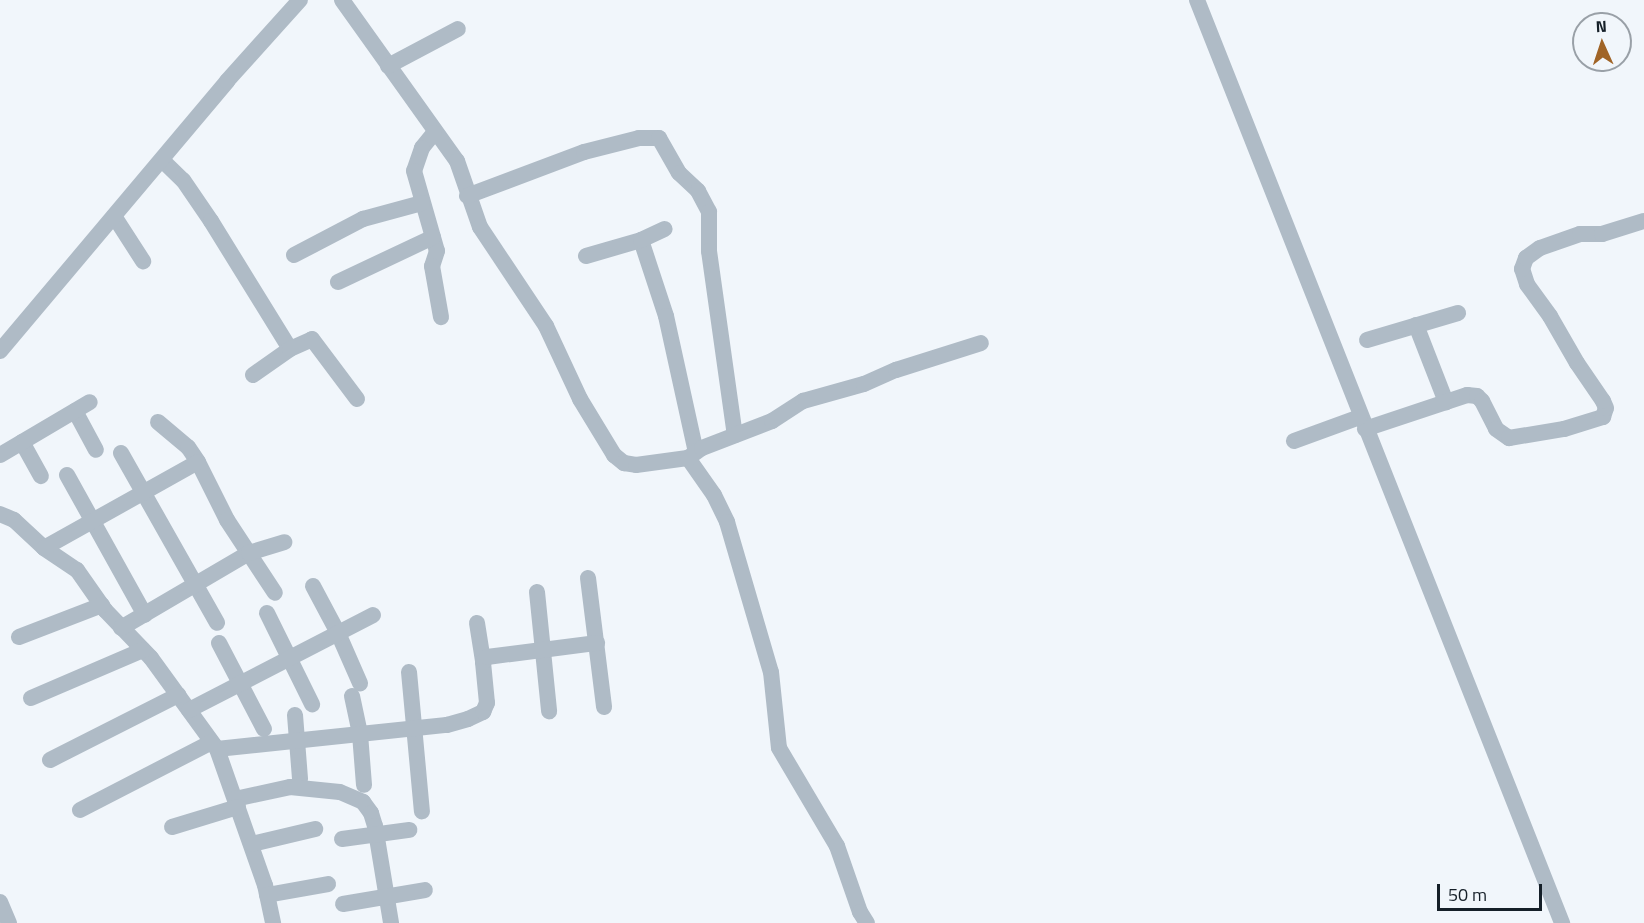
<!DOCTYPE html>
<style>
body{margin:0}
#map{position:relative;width:1644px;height:923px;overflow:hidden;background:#f1f6fb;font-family:"Titillium Web",sans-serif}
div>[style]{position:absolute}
.minor>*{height:16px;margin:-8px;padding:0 8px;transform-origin:8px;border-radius:8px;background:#afbbc6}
span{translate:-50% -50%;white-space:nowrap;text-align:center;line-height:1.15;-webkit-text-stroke:6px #f1f6fb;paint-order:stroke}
.north{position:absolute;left:1572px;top:12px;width:60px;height:60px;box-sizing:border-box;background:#f1f6fb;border:2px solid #99a0a7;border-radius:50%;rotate:357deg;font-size:16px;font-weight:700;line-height:24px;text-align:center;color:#151f28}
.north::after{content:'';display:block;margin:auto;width:21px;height:27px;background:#a06427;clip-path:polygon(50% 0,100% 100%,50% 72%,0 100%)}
.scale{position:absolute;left:1437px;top:884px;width:105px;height:27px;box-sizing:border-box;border:3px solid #151f28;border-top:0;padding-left:8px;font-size:18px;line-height:21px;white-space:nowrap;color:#151f28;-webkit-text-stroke:4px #f1f6fb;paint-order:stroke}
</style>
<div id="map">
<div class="minor">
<i style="left:342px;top:0;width:198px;rotate:54.5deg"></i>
<i style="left:457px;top:161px;width:70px;rotate:70.8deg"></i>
<i style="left:480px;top:227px;width:119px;rotate:56.3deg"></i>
<i style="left:546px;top:326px;width:81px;rotate:65deg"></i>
<i style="left:580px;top:399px;width:66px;rotate:58.7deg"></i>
<i style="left:614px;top:455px;width:13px;rotate:39deg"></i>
<i style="left:624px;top:463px;width:12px;rotate:9deg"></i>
<i style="left:636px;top:465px;width:52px;rotate:-7.7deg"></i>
<i style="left:688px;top:458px;width:45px;rotate:54.9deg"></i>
<i style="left:714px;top:495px;width:30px;rotate:64deg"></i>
<i style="left:727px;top:522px;width:156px;rotate:73.7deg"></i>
<i style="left:771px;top:672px;width:76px;rotate:84deg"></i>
<i style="left:779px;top:748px;width:114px;rotate:59.4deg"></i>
<i style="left:837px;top:846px;width:70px;rotate:70.8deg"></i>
<i style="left:860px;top:912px;width:13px;rotate:58deg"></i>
<i style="left:1197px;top:0;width:993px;rotate:68.42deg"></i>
<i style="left:388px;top:66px;width:79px;rotate:-27.9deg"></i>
<i style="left:434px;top:133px;width:19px;rotate:129deg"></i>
<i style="left:422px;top:148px;width:24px;rotate:109deg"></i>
<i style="left:414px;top:171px;width:83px;rotate:74deg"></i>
<i style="left:437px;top:251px;width:16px;rotate:108deg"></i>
<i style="left:432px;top:266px;width:52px;rotate:80deg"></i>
<i style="left:162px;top:160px;width:29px;rotate:44deg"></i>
<i style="left:183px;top:180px;width:50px;rotate:55.7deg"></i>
<i style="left:211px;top:221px;width:150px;rotate:58.3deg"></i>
<i style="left:467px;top:196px;width:125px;rotate:-20.6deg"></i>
<i style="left:584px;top:152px;width:57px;rotate:-14.3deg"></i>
<i style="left:639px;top:138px;width:20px"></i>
<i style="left:659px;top:138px;width:40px;rotate:60.3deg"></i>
<i style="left:679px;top:173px;width:26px;rotate:43deg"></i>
<i style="left:698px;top:191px;width:24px;rotate:62deg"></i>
<i style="left:709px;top:212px;width:39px;rotate:90deg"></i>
<i style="left:709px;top:251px;width:186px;rotate:82deg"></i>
<i style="left:114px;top:216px;width:54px;rotate:57.2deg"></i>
<i style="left:641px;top:240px;width:80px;rotate:71.8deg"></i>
<i style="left:666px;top:316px;width:139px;rotate:77.6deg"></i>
<i style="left:294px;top:255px;width:78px;rotate:-27.6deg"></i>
<i style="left:363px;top:219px;width:61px;rotate:-15.2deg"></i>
<i style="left:586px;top:256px;width:57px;rotate:-16.2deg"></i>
<i style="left:641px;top:240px;width:26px;rotate:-25deg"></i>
<i style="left:338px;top:282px;width:105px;rotate:-25.3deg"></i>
<i style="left:1416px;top:325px;width:83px;rotate:68.7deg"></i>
<i style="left:1367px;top:340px;width:95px;rotate:-16.5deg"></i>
<i style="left:0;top:351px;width:353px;rotate:-49.9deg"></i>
<i style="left:227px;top:81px;width:109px;rotate:-48deg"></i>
<i style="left:253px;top:375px;width:45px;rotate:-35.1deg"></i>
<i style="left:290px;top:349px;width:24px;rotate:-24deg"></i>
<i style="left:312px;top:339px;width:75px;rotate:53.1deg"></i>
<i style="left:75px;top:411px;width:44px;rotate:61.7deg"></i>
<i style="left:158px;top:422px;width:39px;rotate:40deg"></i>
<i style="left:188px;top:447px;width:18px;rotate:56deg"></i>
<i style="left:198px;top:462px;width:65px;rotate:63.4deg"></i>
<i style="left:227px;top:520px;width:87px;rotate:56.7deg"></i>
<i style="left:1365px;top:429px;width:108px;rotate:-18.4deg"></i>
<i style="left:1467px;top:395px;width:10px;rotate:6deg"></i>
<i style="left:1477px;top:396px;width:7px;rotate:45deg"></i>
<i style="left:1482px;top:401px;width:31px;rotate:63deg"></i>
<i style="left:1496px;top:429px;width:16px;rotate:35deg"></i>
<i style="left:1509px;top:438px;width:56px;rotate:-9.3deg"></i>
<i style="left:1564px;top:429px;width:41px;rotate:-17.1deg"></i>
<i style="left:1603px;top:417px;width:9px;rotate:-72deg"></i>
<i style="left:1606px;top:408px;width:8px;rotate:-113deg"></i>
<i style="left:1603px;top:401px;width:46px;rotate:-124.4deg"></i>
<i style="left:1577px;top:363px;width:54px;rotate:-119.9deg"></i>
<i style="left:1550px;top:316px;width:39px;rotate:-126deg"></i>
<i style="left:1527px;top:284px;width:16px;rotate:-108deg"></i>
<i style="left:1522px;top:269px;width:12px;rotate:-70deg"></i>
<i style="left:1526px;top:258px;width:17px;rotate:-36deg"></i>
<i style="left:1540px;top:248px;width:42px;rotate:-19.3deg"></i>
<i style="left:1580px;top:234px;width:22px"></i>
<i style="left:1602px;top:234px;width:44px;rotate:-17.2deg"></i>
<i style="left:1294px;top:441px;width:70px;rotate:-20deg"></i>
<i style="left:22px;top:442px;width:39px;rotate:61deg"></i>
<i style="left:121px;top:453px;width:195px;rotate:60.5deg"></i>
<i style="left:0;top:455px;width:104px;rotate:-30.5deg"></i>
<i style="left:688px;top:458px;width:17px;rotate:-36deg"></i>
<i style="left:702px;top:448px;width:75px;rotate:-21.1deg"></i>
<i style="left:772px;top:421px;width:37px;rotate:-33deg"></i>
<i style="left:803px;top:401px;width:63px;rotate:-15.6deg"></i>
<i style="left:864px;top:384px;width:35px;rotate:-24deg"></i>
<i style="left:896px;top:370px;width:89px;rotate:-17.6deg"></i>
<i style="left:67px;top:475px;width:160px;rotate:60.9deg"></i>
<i style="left:0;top:514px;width:15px;rotate:23deg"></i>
<i style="left:14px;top:520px;width:41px;rotate:43deg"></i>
<i style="left:44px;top:548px;width:40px;rotate:34deg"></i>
<i style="left:77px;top:570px;width:49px;rotate:55deg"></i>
<i style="left:105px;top:610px;width:66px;rotate:46.2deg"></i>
<i style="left:151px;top:658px;width:112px;rotate:54deg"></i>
<i style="left:217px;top:749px;width:144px;rotate:70.6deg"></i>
<i style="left:265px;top:885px;width:39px;rotate:78deg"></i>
<i style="left:44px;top:548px;width:176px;rotate:-29.2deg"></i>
<i style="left:588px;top:578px;width:130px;rotate:82.9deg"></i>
<i style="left:313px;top:586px;width:53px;rotate:62deg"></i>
<i style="left:338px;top:633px;width:55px;rotate:66.3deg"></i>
<i style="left:537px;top:592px;width:120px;rotate:84.2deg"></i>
<i style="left:267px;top:613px;width:102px;rotate:63.7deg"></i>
<i style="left:477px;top:623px;width:39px;rotate:81deg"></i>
<i style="left:121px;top:628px;width:148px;rotate:-30.4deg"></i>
<i style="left:249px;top:553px;width:37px;rotate:-17deg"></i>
<i style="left:19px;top:637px;width:89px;rotate:-21.1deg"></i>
<i style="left:219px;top:643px;width:97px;rotate:62.4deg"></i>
<i style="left:409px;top:672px;width:140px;rotate:84.7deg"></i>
<i style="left:352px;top:696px;width:39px;rotate:78deg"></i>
<i style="left:360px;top:734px;width:51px;rotate:85.5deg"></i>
<i style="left:31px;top:698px;width:122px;rotate:-23.2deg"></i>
<i style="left:189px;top:710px;width:207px;rotate:-27.3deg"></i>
<i style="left:295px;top:715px;width:64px;rotate:85.5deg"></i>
<i style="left:217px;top:749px;width:231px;rotate:-6deg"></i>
<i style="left:447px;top:725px;width:22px;rotate:-16deg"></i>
<i style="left:468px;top:719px;width:17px;rotate:-25deg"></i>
<i style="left:483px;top:712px;width:10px;rotate:-66deg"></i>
<i style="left:487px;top:703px;width:41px;rotate:-95.6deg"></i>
<i style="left:483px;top:662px;width:6px;rotate:-51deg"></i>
<i style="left:487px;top:657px;width:111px;rotate:-7.3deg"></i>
<i style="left:50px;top:760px;width:144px;rotate:-26.9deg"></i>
<i style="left:235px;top:799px;width:56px;rotate:-12.3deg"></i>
<i style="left:290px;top:787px;width:50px;rotate:5.7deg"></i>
<i style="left:340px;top:792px;width:25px;rotate:23deg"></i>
<i style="left:363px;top:802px;width:14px;rotate:54deg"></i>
<i style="left:371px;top:813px;width:14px;rotate:73deg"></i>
<i style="left:375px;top:826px;width:98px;rotate:80.6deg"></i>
<i style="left:80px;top:810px;width:148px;rotate:-27.3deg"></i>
<i style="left:172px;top:827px;width:69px;rotate:-16.9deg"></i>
<i style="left:342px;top:839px;width:68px;rotate:-7.7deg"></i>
<i style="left:252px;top:844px;width:65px;rotate:-13.4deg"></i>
<i style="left:267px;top:895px;width:62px;rotate:-10.2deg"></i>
<i style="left:0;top:902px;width:23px;rotate:67deg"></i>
<i style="left:343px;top:904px;width:83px;rotate:-9.7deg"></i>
</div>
<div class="north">N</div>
<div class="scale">50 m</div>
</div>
